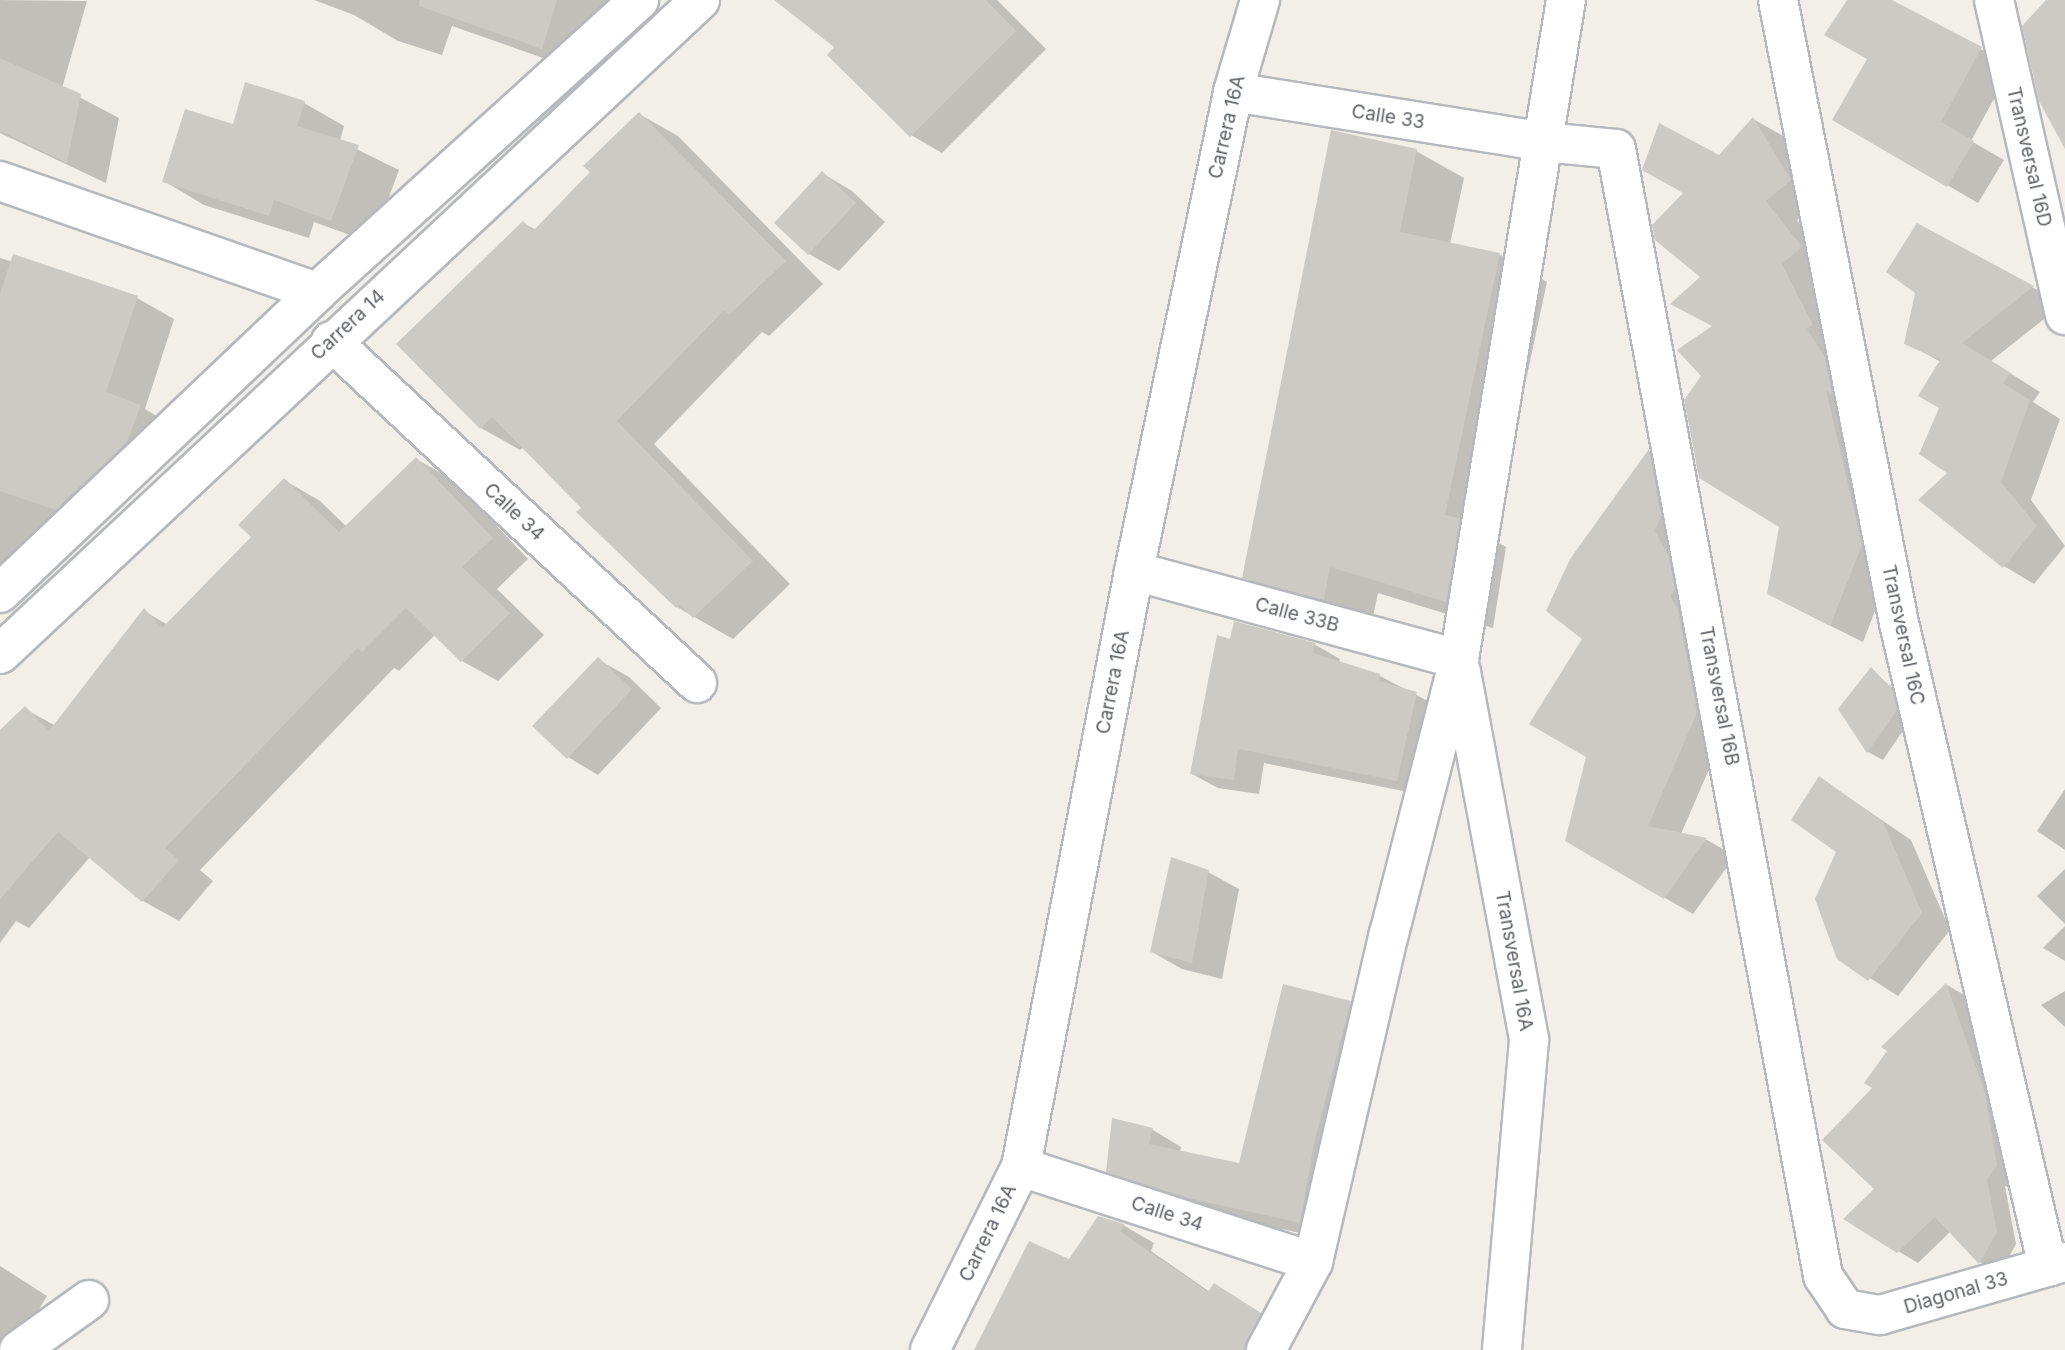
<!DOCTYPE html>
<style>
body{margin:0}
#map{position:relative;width:2065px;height:1350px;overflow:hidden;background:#f1efe8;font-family:Inter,sans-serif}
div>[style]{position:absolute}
.shadow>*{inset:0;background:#0003}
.building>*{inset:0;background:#cccac5}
.roads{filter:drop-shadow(2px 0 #b5b8bc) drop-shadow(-2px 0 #b5b8bc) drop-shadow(0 2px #b5b8bc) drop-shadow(0 -2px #b5b8bc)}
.street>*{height:38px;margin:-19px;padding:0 19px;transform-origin:19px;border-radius:19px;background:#fff}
span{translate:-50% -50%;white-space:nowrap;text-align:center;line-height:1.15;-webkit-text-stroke:5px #fff;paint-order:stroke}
.street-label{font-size:19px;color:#5f6368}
</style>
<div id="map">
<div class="shadow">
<i style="clip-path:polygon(0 0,87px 1px,62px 88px,119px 118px,106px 183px,0 133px)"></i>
<i style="clip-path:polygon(314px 0,609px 0,586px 73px,452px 26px,442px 55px,398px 41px,354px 15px)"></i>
<i style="clip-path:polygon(783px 0,997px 0,1046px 49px,942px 153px,911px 135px,837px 47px)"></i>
<i style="clip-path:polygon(1849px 0,1889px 0,2012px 66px,1971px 141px,2004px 160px,1978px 203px,1834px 119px,1869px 59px)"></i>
<i style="clip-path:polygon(304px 103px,344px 126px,340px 141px,399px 170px,372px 243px,314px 222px,309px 238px,204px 205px,164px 181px,234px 126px)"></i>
<i style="clip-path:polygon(639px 114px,678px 136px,823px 284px,769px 336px,762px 332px,654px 444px,790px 584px,733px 639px,677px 607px,524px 447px,520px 450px,481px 428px,523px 223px,536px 230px,592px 172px)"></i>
<i style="clip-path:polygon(1753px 119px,1785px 137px,1822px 199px,1797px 220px,1832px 266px,1813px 283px,1844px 343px,1893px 564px,1863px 642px,1801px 611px,1781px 526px,1703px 376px,1714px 327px,1703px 277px,1719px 157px)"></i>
<i style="clip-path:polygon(1416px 151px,1464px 178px,1450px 244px,1500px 255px,1547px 282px,1492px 539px,1506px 547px,1493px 628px,1378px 593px,1371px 626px,1292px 604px,1244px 577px)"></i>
<i style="clip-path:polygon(822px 173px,852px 191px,885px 222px,839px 271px,809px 254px,776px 223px)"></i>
<i style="clip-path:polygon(1918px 225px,2063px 304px,1991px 361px,2040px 392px,2033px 402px,2060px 419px,2031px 500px,2065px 546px,2034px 584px,2004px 566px,1950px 472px,1941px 407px,1941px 362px,1906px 343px,1917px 292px)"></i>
<i style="clip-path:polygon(0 258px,137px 298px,174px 319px,145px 409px,177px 428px,0 612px)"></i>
<i style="clip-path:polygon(1649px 451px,1677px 468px,1726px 730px,1681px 834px,1707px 840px,1735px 856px,1693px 914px,1665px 898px,1584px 639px)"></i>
<i style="clip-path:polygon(416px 459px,452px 479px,528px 559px,497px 589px,544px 635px,498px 681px,462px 661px,435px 635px,399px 671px,394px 668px,200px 870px,213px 881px,179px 921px,143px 901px,90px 857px,29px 928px,16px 921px,0 943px,0 732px,25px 709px,56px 726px,144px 611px,168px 625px,254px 537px,284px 480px,320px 501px,347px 527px)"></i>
<i style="clip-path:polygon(1232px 642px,1314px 644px,1340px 659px,1339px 663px,1380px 676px,1443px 709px,1423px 795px,1264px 763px,1259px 794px,1218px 788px,1192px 774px)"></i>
<i style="clip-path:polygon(599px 660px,629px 677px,661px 708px,598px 775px,568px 757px)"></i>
<i style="clip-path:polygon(1871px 670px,1907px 700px,1911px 719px,1883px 760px,1868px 752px,1840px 709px)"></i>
<i style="clip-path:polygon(1820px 778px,1911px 840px,1950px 930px,1898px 996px,1839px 958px,1838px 852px)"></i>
<i style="clip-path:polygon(2065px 789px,2065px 850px,2037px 831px)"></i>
<i style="clip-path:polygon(2065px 869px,2065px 924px,2037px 896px)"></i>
<i style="clip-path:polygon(1208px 872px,1239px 889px,1222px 979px,1182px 969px,1152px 952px)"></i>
<i style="clip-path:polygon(2065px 926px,2065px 961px,2043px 948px)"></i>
<i style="clip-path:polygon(1947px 985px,1966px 996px,2018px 1189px,2005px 1186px,2016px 1244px,2000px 1274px,1980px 1262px,1951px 1231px,1918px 1263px,1898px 1251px,1877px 1189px,1875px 1088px)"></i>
<i style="clip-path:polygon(2065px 991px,2065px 1027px,2041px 1005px)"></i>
<i style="clip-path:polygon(1350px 1003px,1379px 1019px,1328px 1239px,1245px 1221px,1137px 1188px,1108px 1171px,1114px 1120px,1153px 1130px,1181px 1147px,1180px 1152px,1240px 1165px)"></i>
<i style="clip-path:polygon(1123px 1225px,1154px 1243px,1151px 1251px,1210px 1292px,1215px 1285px,1291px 1332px,1281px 1350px,976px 1350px,1069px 1261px)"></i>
<i style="clip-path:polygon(0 1266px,47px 1296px,29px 1326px,0 1344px)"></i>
</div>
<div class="building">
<i style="clip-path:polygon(420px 0,557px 0,542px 49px,419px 6px)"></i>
<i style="clip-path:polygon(774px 0,986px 0,1016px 31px,910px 137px,827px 55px,834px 47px)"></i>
<i style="clip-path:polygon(1847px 0,1892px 0,1982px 47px,1941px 122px,1974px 141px,1947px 187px,1832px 120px,1867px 59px,1824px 35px)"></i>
<i style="clip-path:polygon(2046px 0,2065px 0,2065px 149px,2039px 101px,2022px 26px)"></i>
<i style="clip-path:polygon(0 58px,81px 94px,67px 163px,0 131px)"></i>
<i style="clip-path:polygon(245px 82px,305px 101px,297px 126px,359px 145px,331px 221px,274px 200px,269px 216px,162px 182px,185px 109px,233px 124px)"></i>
<i style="clip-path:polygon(639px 112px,786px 261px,729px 315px,724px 310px,617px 421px,753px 561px,693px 618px,680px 604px,676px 608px,576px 512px,581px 508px,492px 417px,480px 429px,396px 344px,523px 221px,533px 231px,590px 172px,583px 166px)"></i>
<i style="clip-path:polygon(1753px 117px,1791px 180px,1766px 201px,1802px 247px,1782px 264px,1813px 325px,1807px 329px,1825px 357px,1832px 395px,1826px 390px,1862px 545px,1830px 626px,1767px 594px,1779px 527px,1699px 478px,1684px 400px,1701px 376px,1677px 350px,1712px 326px,1670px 304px,1700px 277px,1655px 240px,1652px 225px,1683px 193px,1642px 170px,1659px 123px,1719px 155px)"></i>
<i style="clip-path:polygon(1331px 130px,1417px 149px,1400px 232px,1500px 253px,1445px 515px,1460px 518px,1446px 602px,1330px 567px,1324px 600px,1242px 578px)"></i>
<i style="clip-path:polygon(822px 171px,856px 203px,808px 255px,774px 223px)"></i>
<i style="clip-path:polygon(1917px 223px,2034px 286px,1962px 343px,2011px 373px,2003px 383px,2030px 400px,2001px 482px,2037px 526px,2003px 568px,1918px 500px,1947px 473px,1919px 454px,1939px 408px,1918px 396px,1940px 360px,1904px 344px,1915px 293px,1886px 272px)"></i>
<i style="clip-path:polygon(13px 254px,138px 296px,106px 392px,141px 405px,127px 442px,56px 510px,0 491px,0 294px)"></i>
<i style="clip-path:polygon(1649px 449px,1661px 515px,1655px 531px,1669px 557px,1675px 589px,1670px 596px,1678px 610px,1697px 713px,1648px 826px,1707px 838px,1664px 899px,1565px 841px,1586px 757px,1529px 724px,1582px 639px,1546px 611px,1570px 559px)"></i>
<i style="clip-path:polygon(416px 457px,493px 538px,462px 567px,510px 613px,461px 662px,406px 608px,362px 652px,358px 648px,165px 848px,179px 860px,142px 902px,58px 832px,0 899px,0 730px,25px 706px,49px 731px,144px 608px,162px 628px,251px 537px,238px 525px,284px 478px,339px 532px)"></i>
<i style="clip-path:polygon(1234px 621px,1315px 643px,1313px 653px,1380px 674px,1379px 681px,1417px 692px,1397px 781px,1238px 749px,1234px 780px,1190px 774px,1217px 635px,1230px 639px)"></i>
<i style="clip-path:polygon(598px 657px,632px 689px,567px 759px,532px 726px)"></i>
<i style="clip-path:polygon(1871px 667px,1892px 689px,1897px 710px,1867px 753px,1838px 709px)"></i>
<i style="clip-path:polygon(1819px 776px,1883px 822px,1922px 913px,1868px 981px,1837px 959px,1815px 899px,1836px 852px,1791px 820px)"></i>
<i style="clip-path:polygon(1171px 857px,1209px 870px,1192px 963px,1150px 952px)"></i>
<i style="clip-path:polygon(1946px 983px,1985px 1093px,1997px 1166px,1987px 1179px,1997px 1232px,1979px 1264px,1935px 1217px,1897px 1253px,1843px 1219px,1874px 1189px,1822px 1140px,1872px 1088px,1864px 1083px,1887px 1051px,1881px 1047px)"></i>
<i style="clip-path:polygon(1283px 984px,1351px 1001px,1314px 1144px,1300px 1223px,1188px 1198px,1106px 1172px,1112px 1118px,1153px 1128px,1149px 1144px,1239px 1163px)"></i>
<i style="clip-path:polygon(1098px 1216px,1124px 1224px,1121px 1232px,1208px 1292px,1214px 1283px,1261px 1313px,1244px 1350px,974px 1350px,1029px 1241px,1069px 1259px)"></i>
</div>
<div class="roads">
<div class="street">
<i style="left:1778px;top:0;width:635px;rotate:79.01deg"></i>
<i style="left:1899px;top:623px;width:661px;rotate:76.97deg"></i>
<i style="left:1994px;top:0;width:323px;rotate:77.3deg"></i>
<i style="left:1233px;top:92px;width:315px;rotate:9.1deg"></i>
<i style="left:1544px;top:142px;width:72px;rotate:5.6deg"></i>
<i style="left:1616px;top:149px;width:1146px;rotate:79.59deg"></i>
<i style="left:1823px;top:1276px;width:40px;rotate:56deg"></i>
<i style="left:1845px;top:1309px;width:36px;rotate:10deg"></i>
<i style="left:1880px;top:1315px;width:192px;rotate:-16deg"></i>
<i style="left:0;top:181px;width:336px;rotate:19.3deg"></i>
<i style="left:331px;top:341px;width:501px;rotate:43.06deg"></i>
<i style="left:1134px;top:571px;width:337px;rotate:15.2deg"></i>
<i style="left:0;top:593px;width:437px;rotate:-43.5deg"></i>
<i style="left:317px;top:292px;width:435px;rotate:-42.2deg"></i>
<i style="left:0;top:654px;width:958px;rotate:-43.05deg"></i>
<i style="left:1461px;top:672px;width:374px;rotate:79.5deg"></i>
<i style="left:1529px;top:1040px;width:311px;rotate:95deg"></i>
<i style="left:1021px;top:1167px;width:307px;rotate:18deg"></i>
<i style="left:19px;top:1350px;width:86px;rotate:-35.5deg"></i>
<i style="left:930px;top:1350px;width:204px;rotate:-63.6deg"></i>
<i style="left:1021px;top:1167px;width:607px;rotate:-79.26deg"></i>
<i style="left:1134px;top:571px;width:489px;rotate:-78.3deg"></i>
<i style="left:1233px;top:92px;width:96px;rotate:-73.6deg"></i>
<i style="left:1266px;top:1350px;width:100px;rotate:-61.9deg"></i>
<i style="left:1313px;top:1262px;width:337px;rotate:-77deg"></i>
<i style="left:1389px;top:934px;width:284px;rotate:-75.7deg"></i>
<i style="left:1459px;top:659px;width:668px;rotate:-80.78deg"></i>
</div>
</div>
<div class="street-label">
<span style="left:1388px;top:117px;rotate:9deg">Calle 33</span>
<span style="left:1227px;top:127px;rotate:-77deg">Carrera 16A</span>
<span style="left:2029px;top:157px;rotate:77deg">Transversal 16D</span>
<span style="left:348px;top:325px;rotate:-43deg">Carrera 14</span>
<span style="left:514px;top:512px;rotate:43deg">Calle 34</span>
<span style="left:1297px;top:615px;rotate:15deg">Calle 33B</span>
<span style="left:1903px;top:635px;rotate:78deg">Transversal 16C</span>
<span style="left:1113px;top:682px;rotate:-79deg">Carrera 16A</span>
<span style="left:1719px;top:696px;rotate:79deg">Transversal 16B</span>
<span style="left:1514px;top:961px;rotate:80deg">Transversal 16A</span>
<span style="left:1167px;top:1214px;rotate:18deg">Calle 34</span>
<span style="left:988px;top:1233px;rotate:-64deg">Carrera 16A</span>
<span style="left:1956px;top:1293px;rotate:-16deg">Diagonal 33</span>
</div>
</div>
